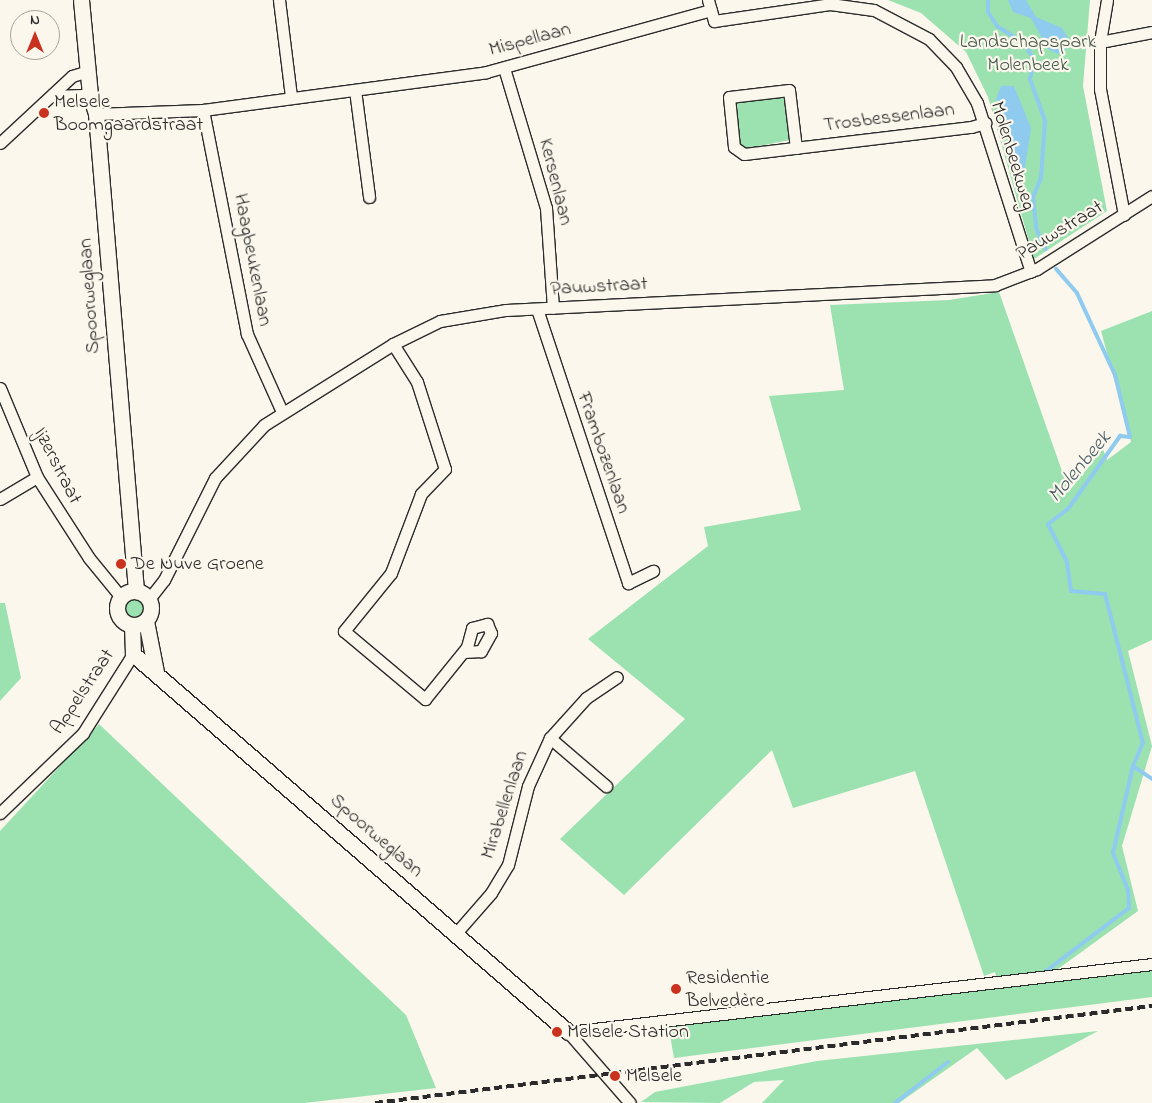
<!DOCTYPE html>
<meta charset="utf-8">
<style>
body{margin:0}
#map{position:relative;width:1152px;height:1103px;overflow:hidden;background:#fbf7ec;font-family:"Indie Flower",sans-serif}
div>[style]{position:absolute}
.green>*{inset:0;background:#9be2b0}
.round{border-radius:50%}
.water>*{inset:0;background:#8fcaef}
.stream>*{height:4px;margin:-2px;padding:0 2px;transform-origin:2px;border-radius:2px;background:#8fcaef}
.roads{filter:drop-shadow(1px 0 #2b2b2b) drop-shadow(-1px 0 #2b2b2b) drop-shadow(0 1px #2b2b2b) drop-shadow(0 -1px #2b2b2b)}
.minor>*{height:11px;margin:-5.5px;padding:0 5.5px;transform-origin:5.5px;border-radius:5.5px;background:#fbf7ec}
.tertiary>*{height:15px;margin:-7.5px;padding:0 7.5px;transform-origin:7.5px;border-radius:7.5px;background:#fbf7ec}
.tertiary>.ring{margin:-7.5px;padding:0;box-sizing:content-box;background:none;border:15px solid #fbf7ec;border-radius:50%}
.rail>*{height:4px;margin-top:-2px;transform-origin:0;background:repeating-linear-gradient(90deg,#2b2b2b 0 8px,transparent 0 12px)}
.dots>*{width:14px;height:14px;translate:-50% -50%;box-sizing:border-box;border:2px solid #fbf7ec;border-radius:50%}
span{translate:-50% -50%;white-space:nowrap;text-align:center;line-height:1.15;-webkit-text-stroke:4.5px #fbf7ec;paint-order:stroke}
.street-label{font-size:20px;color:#2b2b2b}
.park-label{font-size:20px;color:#47594c}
.poi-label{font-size:20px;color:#2b2b2b}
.left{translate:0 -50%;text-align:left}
.water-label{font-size:21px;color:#495b66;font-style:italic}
.north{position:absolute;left:10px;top:10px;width:50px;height:50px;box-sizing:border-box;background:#fbf7ec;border:1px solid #a8a59f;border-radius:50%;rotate:0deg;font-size:14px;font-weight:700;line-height:20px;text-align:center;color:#2b2b2b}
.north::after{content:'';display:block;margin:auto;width:18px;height:22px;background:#c8321e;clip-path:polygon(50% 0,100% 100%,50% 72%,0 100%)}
</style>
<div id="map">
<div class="green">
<i style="clip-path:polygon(888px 0,1090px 0,1083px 86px,1107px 211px,1034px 259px,988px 97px,966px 52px,921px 13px)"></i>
<i style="clip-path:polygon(780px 96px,785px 99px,790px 140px,744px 149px,739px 145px,737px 101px)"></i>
<i style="clip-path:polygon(999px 292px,1069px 491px,1103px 449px,1107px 460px,1131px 442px,1101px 331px,1152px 311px,1152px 640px,1128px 651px,1152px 746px,1122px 846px,1138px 911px,1051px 974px,997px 980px,995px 972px,984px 976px,915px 771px,793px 808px,772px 750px,624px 895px,560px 839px,685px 719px,588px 639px,708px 546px,704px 527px,801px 510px,769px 396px,844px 390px,830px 305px,949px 300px)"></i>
<i class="round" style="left:124px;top:597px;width:20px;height:20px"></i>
<i style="clip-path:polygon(0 603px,5px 603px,21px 678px,0 701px)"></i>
<i style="clip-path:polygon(99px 724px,406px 1015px,436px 1088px,304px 1103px,0 1103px,0 831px)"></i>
<i style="clip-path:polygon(1152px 971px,1152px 997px,674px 1058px,668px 1024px)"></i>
<i style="clip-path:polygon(1098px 1031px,1006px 1080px,977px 1048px,899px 1103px,762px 1103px,784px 1080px,754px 1082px,720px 1103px,641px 1102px,655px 1092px,817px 1061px)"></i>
</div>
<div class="water">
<i style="clip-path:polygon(1008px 0,1026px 0,1036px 17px,1062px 28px,1071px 43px,1065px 50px,1058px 54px,1048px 49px,1031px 18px,1013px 12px)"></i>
<i style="clip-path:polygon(1001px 86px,1014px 86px,1031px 128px,1023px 181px,996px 99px)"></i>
</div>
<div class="stream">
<i style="left:988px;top:0;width:12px;rotate:90deg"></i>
<i style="left:988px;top:12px;width:17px;rotate:57deg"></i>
<i style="left:997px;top:26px;width:33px;rotate:33deg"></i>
<i style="left:1025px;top:44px;width:18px;rotate:61deg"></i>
<i style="left:1034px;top:60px;width:19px;rotate:102deg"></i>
<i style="left:1030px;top:79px;width:45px;rotate:70.3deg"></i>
<i style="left:1045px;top:121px;width:57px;rotate:94deg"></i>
<i style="left:1041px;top:178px;width:21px;rotate:113deg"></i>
<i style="left:1033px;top:197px;width:31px;rotate:84deg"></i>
<i style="left:1036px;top:228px;width:23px;rotate:65deg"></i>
<i style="left:1133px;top:766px;width:23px;rotate:34deg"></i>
<i style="left:1046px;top:971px;width:104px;rotate:-37.2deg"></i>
<i style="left:1129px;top:908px;width:18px;rotate:-93deg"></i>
<i style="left:1128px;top:890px;width:40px;rotate:-112deg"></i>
<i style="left:1113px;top:853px;width:89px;rotate:-77.1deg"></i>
<i style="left:1133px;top:766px;width:25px;rotate:-67deg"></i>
<i style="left:1143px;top:743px;width:154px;rotate:-104.3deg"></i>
<i style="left:1105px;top:594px;width:34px;rotate:-175deg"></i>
<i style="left:1071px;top:591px;width:29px;rotate:-98deg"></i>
<i style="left:1067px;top:562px;width:42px;rotate:-116.6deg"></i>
<i style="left:1048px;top:524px;width:25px;rotate:-37deg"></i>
<i style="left:1068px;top:509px;width:90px;rotate:-54.5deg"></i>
<i style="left:1120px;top:436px;width:10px;rotate:6deg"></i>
<i style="left:1130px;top:437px;width:64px;rotate:-103.6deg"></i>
<i style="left:1115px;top:375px;width:90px;rotate:-114.9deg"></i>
<i style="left:1077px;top:293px;width:32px;rotate:-131deg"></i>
<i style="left:895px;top:1103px;width:67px;rotate:-37.7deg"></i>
</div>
<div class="roads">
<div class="minor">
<i style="left:279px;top:0;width:98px;rotate:82.9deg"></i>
<i style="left:708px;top:0;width:22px;rotate:74deg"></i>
<i style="left:714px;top:21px;width:117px;rotate:-8.3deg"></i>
<i style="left:830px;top:4px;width:44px;rotate:7.8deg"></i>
<i style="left:874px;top:10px;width:62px;rotate:27.8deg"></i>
<i style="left:929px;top:39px;width:39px;rotate:46deg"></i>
<i style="left:956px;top:67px;width:42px;rotate:59.7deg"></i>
<i style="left:977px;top:103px;width:177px;rotate:72.3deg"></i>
<i style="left:1107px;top:0;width:43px;rotate:99.5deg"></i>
<i style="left:1100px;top:42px;width:47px;rotate:90deg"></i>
<i style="left:1100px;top:89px;width:128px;rotate:79.2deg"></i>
<i style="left:1100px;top:42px;width:53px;rotate:-10.9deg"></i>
<i style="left:504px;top:68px;width:146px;rotate:73.3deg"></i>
<i style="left:546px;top:208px;width:100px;rotate:86deg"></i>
<i style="left:355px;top:90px;width:108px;rotate:82.5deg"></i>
<i style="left:52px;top:96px;width:38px;rotate:-2deg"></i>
<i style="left:203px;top:110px;width:228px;rotate:78.9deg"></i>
<i style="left:247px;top:334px;width:85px;rotate:65.8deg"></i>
<i style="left:96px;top:114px;width:107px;rotate:-2.1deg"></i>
<i style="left:203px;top:110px;width:286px;rotate:-7.6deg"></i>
<i style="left:486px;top:72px;width:233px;rotate:-15.4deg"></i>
<i style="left:0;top:143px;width:98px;rotate:-42.9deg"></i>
<i style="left:72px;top:76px;width:17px;rotate:-17deg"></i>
<i style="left:796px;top:148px;width:58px;rotate:-96.9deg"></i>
<i style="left:789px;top:90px;width:60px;rotate:173.3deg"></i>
<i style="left:729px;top:97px;width:50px;rotate:84.3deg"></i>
<i style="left:734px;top:147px;width:12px;rotate:35deg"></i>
<i style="left:744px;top:154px;width:229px;rotate:-6.8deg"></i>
<i style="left:971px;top:127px;width:15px;rotate:-16deg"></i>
<i style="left:537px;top:309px;width:289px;rotate:71.6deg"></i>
<i style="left:628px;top:583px;width:28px;rotate:-26deg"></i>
<i style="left:393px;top:344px;width:45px;rotate:57.7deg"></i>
<i style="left:417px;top:382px;width:91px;rotate:72.2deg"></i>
<i style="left:445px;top:469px;width:35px;rotate:134deg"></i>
<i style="left:421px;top:494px;width:85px;rotate:110.8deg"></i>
<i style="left:391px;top:573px;width:75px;rotate:129deg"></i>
<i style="left:344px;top:631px;width:106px;rotate:40deg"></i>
<i style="left:425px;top:699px;width:67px;rotate:-51.1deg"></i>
<i style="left:467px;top:647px;width:20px;rotate:-75deg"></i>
<i style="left:472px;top:628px;width:16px;rotate:-15deg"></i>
<i style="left:487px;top:624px;width:10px;rotate:66deg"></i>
<i style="left:491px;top:633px;width:21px;rotate:119deg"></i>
<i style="left:481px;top:651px;width:17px;rotate:177deg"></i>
<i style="left:0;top:388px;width:96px;rotate:67.4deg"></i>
<i style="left:37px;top:477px;width:96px;rotate:57.3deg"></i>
<i style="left:89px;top:558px;width:50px;rotate:50.6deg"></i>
<i style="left:0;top:499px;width:43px;rotate:-30.7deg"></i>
<i style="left:149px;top:599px;width:24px;rotate:-52deg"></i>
<i style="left:164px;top:580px;width:114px;rotate:-63.4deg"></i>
<i style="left:215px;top:478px;width:72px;rotate:-47.2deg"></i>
<i style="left:264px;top:425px;width:152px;rotate:-32.1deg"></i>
<i style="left:393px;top:344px;width:52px;rotate:-26.1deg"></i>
<i style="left:440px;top:321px;width:67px;rotate:-9.5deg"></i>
<i style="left:506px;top:310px;width:490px;rotate:-2.9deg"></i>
<i style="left:995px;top:285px;width:45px;rotate:-20.9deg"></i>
<i style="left:1037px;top:269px;width:136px;rotate:-32.4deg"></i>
<i style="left:550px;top:738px;width:74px;rotate:40.6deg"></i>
<i style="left:0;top:813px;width:115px;rotate:-43.9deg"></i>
<i style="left:83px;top:733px;width:93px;rotate:-57.7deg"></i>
<i style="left:457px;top:932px;width:52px;rotate:-48.9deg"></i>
<i style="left:491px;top:893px;width:33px;rotate:-59deg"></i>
<i style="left:508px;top:865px;width:81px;rotate:-75.8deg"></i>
<i style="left:528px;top:786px;width:53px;rotate:-65.4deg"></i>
<i style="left:550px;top:738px;width:54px;rotate:-48deg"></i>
<i style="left:586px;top:698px;width:37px;rotate:-34deg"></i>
<i style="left:568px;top:1032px;width:588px;rotate:-6.64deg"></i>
<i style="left:568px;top:1032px;width:94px;rotate:48.9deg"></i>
</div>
<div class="tertiary">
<i style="left:81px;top:0;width:95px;rotate:84.6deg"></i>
<i style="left:90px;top:95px;width:20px;rotate:72deg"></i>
<i style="left:96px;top:114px;width:479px;rotate:85.2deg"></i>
<i class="ring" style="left:117px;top:591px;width:19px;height:19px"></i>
<i style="left:146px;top:621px;width:52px;rotate:78.9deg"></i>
<i style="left:132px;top:625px;width:29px;rotate:88deg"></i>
<i style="left:133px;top:654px;width:576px;rotate:40.99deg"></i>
</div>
</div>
<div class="rail">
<i style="left:375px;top:1103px;width:783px;rotate:-7.12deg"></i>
</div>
<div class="dots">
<i style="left:44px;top:113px;background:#c8321e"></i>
<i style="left:121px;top:564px;background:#c8321e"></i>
<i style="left:676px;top:989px;background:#c8321e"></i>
<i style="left:557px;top:1032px;background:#c8321e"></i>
<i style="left:615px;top:1076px;background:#c8321e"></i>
</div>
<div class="street-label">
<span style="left:530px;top:40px;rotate:-15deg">Mispellaan</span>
<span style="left:889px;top:118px;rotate:-7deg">Trosbessenlaan</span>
<span style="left:1012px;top:156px;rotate:73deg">Molenbeekweg</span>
<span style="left:555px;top:182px;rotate:76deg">Kersenlaan</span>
<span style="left:1060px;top:231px;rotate:-31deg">Pauwstraat</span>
<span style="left:252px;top:260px;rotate:79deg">Haagbeukenlaan</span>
<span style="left:599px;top:287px;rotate:-3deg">Pauwstraat</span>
<span style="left:90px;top:296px;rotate:-94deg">Spoorweglaan</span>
<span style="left:603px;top:453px;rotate:71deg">Frambozenlaan</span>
<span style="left:57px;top:466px;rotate:63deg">Ijzerstraat</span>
<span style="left:83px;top:692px;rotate:-56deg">Appelstraat</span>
<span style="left:505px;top:805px;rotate:-72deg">Mirabellenlaan</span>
<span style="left:376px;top:836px;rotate:41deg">Spoorweglaan</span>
</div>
<div class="park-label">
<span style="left:1028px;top:54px">Landschapspark<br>Molenbeek</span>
</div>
<div class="poi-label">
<span class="left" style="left:54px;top:114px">Melsele<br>Boomgaardstraat</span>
<span class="left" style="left:131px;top:564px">De Nuve Groene</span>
<span class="left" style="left:686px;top:990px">Residentie<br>Belvedère</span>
<span class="left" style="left:567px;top:1032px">Melsele Station</span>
<span class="left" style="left:626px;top:1076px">Melsele</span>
</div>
<div class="water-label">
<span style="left:1080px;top:467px;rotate:-50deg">Molenbeek</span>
</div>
<div class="north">N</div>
</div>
